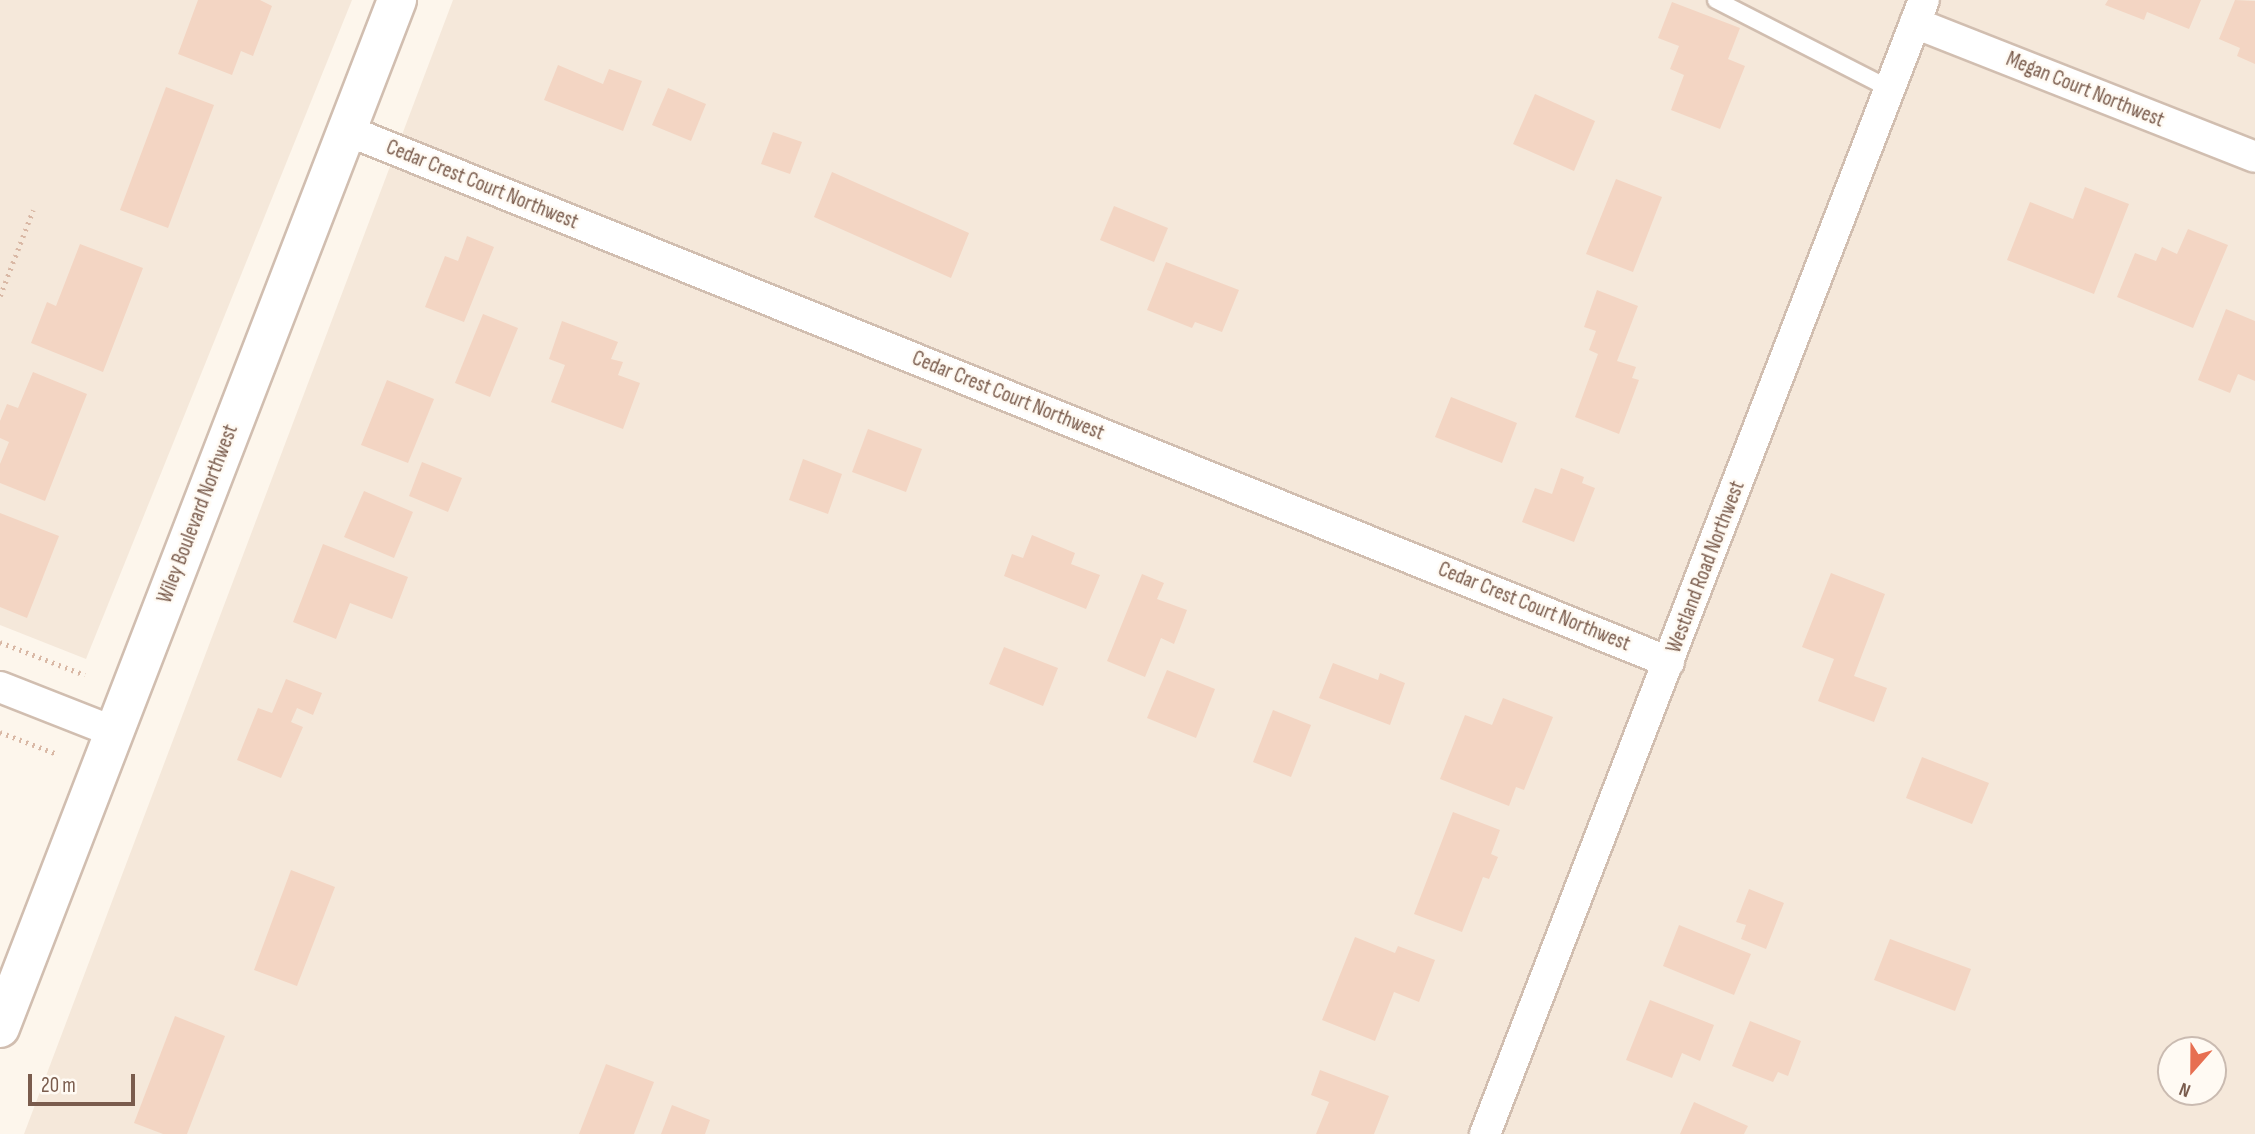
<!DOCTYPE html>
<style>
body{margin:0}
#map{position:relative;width:2255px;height:1134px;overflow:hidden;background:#fdf6ec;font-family:"Sofia Sans Condensed",sans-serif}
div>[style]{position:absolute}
.residential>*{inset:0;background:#f5e8da}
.building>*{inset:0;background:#f3d5c3}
.path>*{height:4.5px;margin-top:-2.25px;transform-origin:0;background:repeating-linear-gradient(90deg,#d9b8a5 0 2px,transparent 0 7px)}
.roads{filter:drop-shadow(2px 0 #d1beb0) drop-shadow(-2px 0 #d1beb0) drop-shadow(0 2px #d1beb0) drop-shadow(0 -2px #d1beb0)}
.lane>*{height:16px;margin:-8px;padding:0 8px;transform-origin:8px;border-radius:8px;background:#fff}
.street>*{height:30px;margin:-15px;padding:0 15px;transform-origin:15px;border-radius:15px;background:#fff}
.secondary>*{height:38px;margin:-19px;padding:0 19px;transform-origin:19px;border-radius:19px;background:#fff}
span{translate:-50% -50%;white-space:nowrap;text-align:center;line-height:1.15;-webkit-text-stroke:5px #fffaf3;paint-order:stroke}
.street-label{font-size:21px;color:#7a5c4d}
.north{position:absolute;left:2157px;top:1036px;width:70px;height:70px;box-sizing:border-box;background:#fffaf3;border:2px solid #cabbb1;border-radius:50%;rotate:201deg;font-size:19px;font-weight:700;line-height:28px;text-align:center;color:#7a5c4d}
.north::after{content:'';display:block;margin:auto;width:24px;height:32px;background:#e76f51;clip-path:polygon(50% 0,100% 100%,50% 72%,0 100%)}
.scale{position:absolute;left:28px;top:1074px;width:107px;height:32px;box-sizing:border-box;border:4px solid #7a5c4d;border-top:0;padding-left:9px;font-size:21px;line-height:24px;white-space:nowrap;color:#7a5c4d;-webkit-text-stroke:5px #fffaf3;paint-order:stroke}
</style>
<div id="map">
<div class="residential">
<i style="clip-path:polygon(0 0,352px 0,86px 659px,0 625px)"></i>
<i style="clip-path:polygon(evenodd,453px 0,2255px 0,2255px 1134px,24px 1134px,453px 0,2171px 1050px,2213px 1050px,2213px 1092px,2171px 1092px,2171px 1050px)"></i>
</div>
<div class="building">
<i style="clip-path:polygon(198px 0,260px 0,272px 6px,253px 56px,241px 51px,232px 75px,178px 54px)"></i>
<i style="clip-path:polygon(2108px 0,2201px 0,2189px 29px,2147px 12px,2144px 20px,2105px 5px)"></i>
<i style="clip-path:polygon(2235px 0,2255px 1px,2255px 64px,2237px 56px,2240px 48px,2219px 39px)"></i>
<i style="clip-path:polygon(1672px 2px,1740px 28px,1728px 59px,1745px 66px,1720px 129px,1671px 110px,1684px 75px,1670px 69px,1679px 46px,1658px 38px)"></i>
<i style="clip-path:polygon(558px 65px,603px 84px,609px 69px,642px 81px,623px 131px,544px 100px)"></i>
<i style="clip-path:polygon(166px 87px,214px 105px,168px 228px,120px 210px)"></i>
<i style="clip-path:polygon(668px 88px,706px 104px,691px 141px,652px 125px)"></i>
<i style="clip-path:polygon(1535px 94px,1595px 121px,1574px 171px,1513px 144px)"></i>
<i style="clip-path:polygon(773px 132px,802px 142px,790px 174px,761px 164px)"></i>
<i style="clip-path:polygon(832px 172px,969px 233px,951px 278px,814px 217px)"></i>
<i style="clip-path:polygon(1616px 179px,1662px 197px,1633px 272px,1586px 254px)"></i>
<i style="clip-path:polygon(2085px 187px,2129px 204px,2094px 294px,2007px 260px,2030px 202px,2073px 219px)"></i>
<i style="clip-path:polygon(1114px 206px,1168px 228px,1154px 262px,1100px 240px)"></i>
<i style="clip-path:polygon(2188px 229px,2228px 245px,2193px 328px,2117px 297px,2135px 253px,2156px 261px,2162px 247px,2177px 254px)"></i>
<i style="clip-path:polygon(467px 236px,494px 247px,464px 322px,425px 307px,445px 256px,458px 261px)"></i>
<i style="clip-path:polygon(80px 244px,143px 268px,103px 372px,31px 343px,47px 302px,56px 306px)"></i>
<i style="clip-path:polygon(1166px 262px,1239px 290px,1222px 332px,1195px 322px,1192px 328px,1147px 310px)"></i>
<i style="clip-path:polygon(1597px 290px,1638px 306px,1617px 361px,1636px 367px,1632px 378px,1639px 380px,1619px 434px,1575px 417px,1598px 354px,1589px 350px,1596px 331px,1584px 327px)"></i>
<i style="clip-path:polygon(2226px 309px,2255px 321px,2255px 381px,2238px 374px,2230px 393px,2198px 380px)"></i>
<i style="clip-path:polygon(483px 314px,518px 328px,490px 397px,455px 383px)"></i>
<i style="clip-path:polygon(562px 321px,618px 342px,611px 359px,623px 362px,618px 375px,640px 383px,623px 429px,551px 402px,565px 365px,549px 359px)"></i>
<i style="clip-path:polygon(33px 372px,87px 394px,45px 501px,0 483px,0 464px,9px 442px,0 438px,0 421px,7px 404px,18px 408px)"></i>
<i style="clip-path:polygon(387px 380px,434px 399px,408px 463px,361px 445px)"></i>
<i style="clip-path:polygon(1451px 397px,1517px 423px,1502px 463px,1435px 437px)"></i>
<i style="clip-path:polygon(868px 429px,922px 449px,906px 492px,852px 472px)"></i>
<i style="clip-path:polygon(803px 459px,842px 474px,828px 514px,789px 500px)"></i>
<i style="clip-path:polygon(422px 462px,462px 478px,448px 512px,409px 496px)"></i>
<i style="clip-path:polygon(1561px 468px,1584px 477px,1582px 483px,1595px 488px,1574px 542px,1522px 522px,1535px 488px,1552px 494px)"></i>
<i style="clip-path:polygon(364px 491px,413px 512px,394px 558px,344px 537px)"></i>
<i style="clip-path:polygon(0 513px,59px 536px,27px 618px,0 607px)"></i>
<i style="clip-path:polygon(1032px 535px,1075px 553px,1071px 564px,1100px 575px,1086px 609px,1004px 576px,1012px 554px,1023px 558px)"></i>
<i style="clip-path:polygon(323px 544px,408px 577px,392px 619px,350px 603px,336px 639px,293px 622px)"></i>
<i style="clip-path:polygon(1831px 573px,1885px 594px,1854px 676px,1887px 688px,1874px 722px,1818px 701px,1834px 659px,1802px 647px)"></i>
<i style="clip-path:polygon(1142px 574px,1164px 583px,1157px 599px,1187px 610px,1174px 644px,1161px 638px,1145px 677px,1107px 661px)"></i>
<i style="clip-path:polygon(1004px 647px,1058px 668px,1043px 706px,989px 684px)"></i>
<i style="clip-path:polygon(1333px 663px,1378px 680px,1380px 673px,1405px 683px,1390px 725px,1319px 698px)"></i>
<i style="clip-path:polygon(1167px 670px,1215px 689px,1196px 738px,1147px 718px)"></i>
<i style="clip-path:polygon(286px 679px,322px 693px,313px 715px,297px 708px,291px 722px,303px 727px,281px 778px,237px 760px,258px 708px,272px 713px)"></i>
<i style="clip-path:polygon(1503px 698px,1553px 717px,1524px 790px,1516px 787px,1509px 806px,1440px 779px,1465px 715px,1492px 725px)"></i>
<i style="clip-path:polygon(1273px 710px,1311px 725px,1291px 777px,1253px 762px)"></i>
<i style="clip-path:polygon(1922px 757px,1989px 783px,1972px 824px,1906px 798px)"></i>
<i style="clip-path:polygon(1453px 812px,1500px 830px,1491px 854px,1498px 857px,1489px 879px,1483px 877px,1462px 932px,1414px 914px)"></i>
<i style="clip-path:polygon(291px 870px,335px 887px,297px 986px,254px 970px)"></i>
<i style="clip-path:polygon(1749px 889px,1784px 903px,1766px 949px,1741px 939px,1746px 925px,1736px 922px)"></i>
<i style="clip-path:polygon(1679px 925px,1751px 954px,1734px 995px,1663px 966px)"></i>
<i style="clip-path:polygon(1355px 937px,1395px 953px,1398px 946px,1435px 960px,1419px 1002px,1394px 992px,1375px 1041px,1322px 1020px)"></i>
<i style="clip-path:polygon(1890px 939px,1971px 969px,1955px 1011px,1874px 980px)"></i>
<i style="clip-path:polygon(1650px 1000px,1714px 1025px,1700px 1061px,1682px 1053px,1672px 1078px,1626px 1060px)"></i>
<i style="clip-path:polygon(175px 1016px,225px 1036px,187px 1134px,163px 1134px,134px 1123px)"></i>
<i style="clip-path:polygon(1750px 1021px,1801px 1041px,1788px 1076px,1778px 1072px,1773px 1082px,1732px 1066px)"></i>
<i style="clip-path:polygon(606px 1064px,654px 1082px,634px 1134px,579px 1134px)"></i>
<i style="clip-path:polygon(1320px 1070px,1389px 1096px,1374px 1134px,1316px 1134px,1329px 1102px,1311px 1095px)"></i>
<i style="clip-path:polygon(1694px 1102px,1748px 1126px,1744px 1134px,1680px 1134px)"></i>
<i style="clip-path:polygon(672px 1105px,710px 1120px,705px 1134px,661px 1134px)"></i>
</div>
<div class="path">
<i style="left:0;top:296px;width:92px;rotate:-69deg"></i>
<i style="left:0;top:642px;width:91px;rotate:21.2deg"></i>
<i style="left:0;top:732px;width:61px;rotate:21.1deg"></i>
</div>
<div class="roads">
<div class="lane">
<i style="left:1716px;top:0;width:195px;rotate:27.1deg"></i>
</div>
<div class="street">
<i style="left:1915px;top:23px;width:365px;rotate:21.5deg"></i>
<i style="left:346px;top:130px;width:1426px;rotate:21.91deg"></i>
<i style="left:0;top:687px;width:123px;rotate:21.5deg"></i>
<i style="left:1485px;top:1134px;width:1216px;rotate:-68.84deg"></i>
</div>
<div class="secondary">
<i style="left:0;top:1028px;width:1102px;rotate:-68.88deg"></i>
</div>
</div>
<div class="street-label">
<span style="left:2085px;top:90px;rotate:22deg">Megan Court Northwest</span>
<span style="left:482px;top:185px;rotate:22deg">Cedar Crest Court Northwest</span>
<span style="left:1008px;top:396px;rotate:22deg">Cedar Crest Court Northwest</span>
<span style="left:198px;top:514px;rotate:-69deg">Wiley Boulevard Northwest</span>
<span style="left:1706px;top:567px;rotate:-69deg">Westland Road Northwest</span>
<span style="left:1534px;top:607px;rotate:22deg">Cedar Crest Court Northwest</span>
</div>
<div class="north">N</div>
<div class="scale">20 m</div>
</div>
